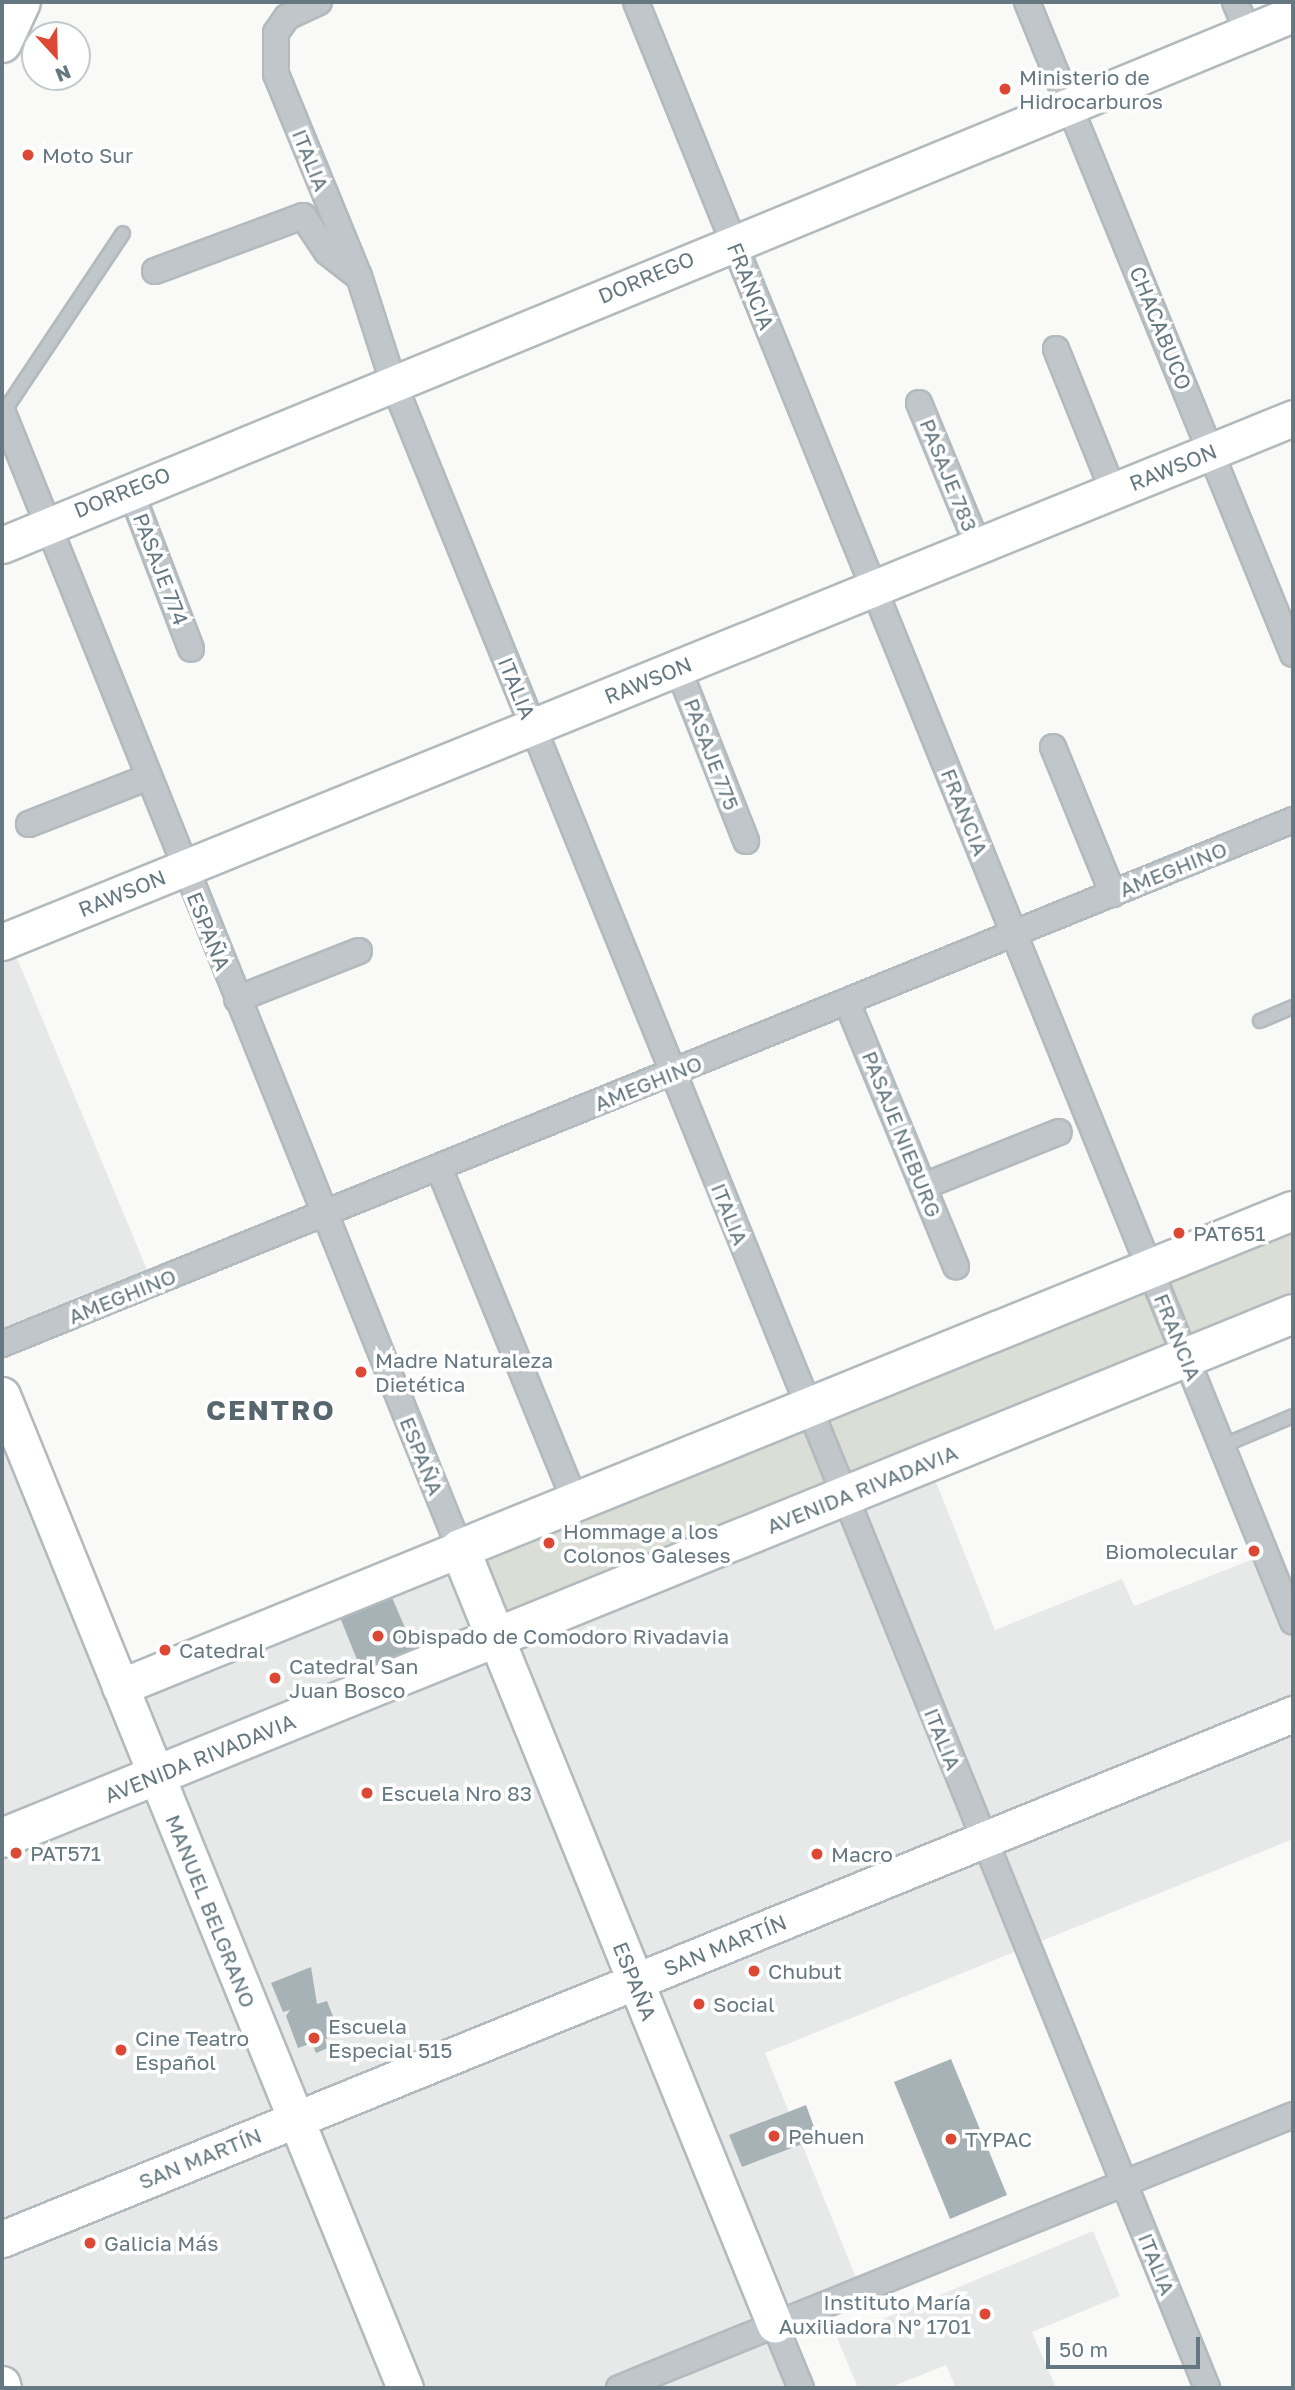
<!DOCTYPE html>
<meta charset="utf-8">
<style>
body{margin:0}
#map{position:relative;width:1295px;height:2390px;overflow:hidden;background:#f9f9f7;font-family:"Golos Text",sans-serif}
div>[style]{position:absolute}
.built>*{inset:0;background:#e7e9e8}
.green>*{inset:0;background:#daded6}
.building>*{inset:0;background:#a7b2b6}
.roads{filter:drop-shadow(2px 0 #b3babd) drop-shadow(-2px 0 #b3babd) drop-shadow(0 2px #b3babd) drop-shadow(0 -2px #b3babd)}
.lane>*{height:12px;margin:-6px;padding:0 6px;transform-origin:6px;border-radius:6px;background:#c0c6c9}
.street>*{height:24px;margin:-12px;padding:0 12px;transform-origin:12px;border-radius:12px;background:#c0c6c9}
.secondary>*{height:35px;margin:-17.5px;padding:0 17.5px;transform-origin:17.5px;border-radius:17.5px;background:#fff}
.primary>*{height:38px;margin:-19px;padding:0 19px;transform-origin:19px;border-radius:19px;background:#fff}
.highway>*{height:38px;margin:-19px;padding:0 19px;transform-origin:19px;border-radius:19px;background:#fff}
.dots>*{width:19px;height:19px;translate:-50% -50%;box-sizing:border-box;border:4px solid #fff;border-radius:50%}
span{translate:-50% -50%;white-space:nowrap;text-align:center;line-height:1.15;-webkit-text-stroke:7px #fff;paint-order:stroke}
.poi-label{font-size:21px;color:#657881}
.left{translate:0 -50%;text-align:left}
.right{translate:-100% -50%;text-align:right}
.street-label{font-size:21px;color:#657881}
.district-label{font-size:28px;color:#57656c;font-weight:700;letter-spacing:2px}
.frame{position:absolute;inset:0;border:4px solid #657881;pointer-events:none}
.north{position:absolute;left:21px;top:21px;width:70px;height:70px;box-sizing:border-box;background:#fff;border:2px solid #c1c9cd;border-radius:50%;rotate:158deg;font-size:19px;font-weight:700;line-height:28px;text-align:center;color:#657881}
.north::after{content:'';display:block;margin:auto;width:24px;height:32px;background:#dd4834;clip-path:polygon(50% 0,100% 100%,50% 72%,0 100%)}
.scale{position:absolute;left:1046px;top:2337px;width:154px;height:32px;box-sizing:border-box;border:4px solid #657881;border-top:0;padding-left:9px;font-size:21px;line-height:24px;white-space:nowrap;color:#657881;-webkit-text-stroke:5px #fff;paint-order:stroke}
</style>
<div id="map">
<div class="built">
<i style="clip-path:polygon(9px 939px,153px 1284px,2px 1344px,2px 942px)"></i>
<i style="clip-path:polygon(2px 1395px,121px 1687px,460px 1549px,928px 1462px,995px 1630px,1122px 1579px,1134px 1606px,1266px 1554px,1293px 1622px,1293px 1839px,765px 2053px,861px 2290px,775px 2325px,801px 2388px,2px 2388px)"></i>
<i style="clip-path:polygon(1093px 2231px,1120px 2296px,1032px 2332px,1056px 2388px,956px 2388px,946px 2365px,889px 2388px,858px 2388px,837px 2338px)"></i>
</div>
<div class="green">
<i style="clip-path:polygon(1293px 1211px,1293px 1314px,496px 1638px,460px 1549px)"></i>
</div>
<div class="building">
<i style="clip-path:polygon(391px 1595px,417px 1656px,364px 1677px,339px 1615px)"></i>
<i style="clip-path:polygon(311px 1967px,317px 2004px,327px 2001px,340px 2034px,325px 2039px,328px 2048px,316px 2053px,312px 2043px,298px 2048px,286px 2016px,290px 2010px,283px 2012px,271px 1983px)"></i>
<i style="clip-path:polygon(951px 2059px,1007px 2195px,950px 2219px,894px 2082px)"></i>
<i style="clip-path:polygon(806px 2105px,818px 2138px,742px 2167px,729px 2135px)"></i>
</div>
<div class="roads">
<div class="lane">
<i style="left:3px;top:413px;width:216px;rotate:-56.3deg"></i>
<i style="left:1260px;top:1021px;width:36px;rotate:-23deg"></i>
<i style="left:1222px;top:1446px;width:77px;rotate:-22.9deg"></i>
</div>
<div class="street">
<i style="left:319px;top:2px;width:35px;rotate:155deg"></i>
<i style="left:287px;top:17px;width:19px;rotate:125deg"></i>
<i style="left:276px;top:33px;width:41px;rotate:90deg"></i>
<i style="left:276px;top:74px;width:218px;rotate:67.7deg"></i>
<i style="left:359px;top:276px;width:111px;rotate:72.2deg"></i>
<i style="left:393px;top:382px;width:2165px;rotate:67.91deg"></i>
<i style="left:636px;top:2px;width:1748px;rotate:67.92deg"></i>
<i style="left:1027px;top:2px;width:704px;rotate:67.81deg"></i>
<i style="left:1235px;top:2px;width:34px;rotate:67deg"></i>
<i style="left:155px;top:271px;width:158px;rotate:-20.4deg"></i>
<i style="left:303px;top:216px;width:43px;rotate:56.3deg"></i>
<i style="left:327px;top:252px;width:39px;rotate:38deg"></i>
<i style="left:1056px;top:349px;width:153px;rotate:68.1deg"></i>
<i style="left:919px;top:403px;width:155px;rotate:67.6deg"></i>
<i style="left:3px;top:413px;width:1224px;rotate:68.09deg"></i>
<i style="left:130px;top:489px;width:171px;rotate:69.1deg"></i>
<i style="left:678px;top:668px;width:186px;rotate:68.5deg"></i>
<i style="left:1053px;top:747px;width:159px;rotate:67.8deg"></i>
<i style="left:29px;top:824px;width:129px;rotate:-21.4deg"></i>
<i style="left:237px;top:999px;width:131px;rotate:-21.5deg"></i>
<i style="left:847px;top:1002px;width:286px;rotate:67.6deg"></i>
<i style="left:439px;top:1168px;width:361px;rotate:67.8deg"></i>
<i style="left:924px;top:1186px;width:145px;rotate:-21.8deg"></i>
<i style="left:2px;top:1344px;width:1393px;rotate:-22.09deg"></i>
<i style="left:775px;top:2325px;width:68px;rotate:67.6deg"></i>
<i style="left:619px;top:2388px;width:727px;rotate:-22.05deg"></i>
</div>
<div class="secondary">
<i style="left:2px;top:545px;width:1396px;rotate:-22.36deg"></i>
<i style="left:2px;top:942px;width:1393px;rotate:-22.09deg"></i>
<i style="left:2px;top:1395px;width:1072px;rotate:67.91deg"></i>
<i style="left:496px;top:1638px;width:741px;rotate:67.9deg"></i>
<i style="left:120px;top:1687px;width:367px;rotate:-22.1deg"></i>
<i style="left:2px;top:2239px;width:1394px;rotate:-22.13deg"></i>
<i style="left:2px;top:2384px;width:4px;rotate:76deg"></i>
</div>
<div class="primary">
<i style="left:496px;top:1638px;width:96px;rotate:-112deg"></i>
<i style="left:460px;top:1549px;width:899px;rotate:-22.09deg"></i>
<i style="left:2px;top:1838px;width:1393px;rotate:-22.09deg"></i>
</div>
<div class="highway">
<i style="left:2px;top:43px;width:45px;rotate:-65.1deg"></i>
</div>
</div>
<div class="dots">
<i style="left:1005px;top:89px;background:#dd4834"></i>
<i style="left:28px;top:155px;background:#dd4834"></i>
<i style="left:1179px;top:1233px;background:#dd4834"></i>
<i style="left:361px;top:1372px;background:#dd4834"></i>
<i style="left:549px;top:1543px;background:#dd4834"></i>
<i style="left:1254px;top:1551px;background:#dd4834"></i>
<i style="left:378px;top:1636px;background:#dd4834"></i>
<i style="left:165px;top:1650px;background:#dd4834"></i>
<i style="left:275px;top:1678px;background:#dd4834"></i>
<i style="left:367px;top:1793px;background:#dd4834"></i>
<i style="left:16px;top:1853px;background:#dd4834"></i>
<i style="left:817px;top:1854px;background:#dd4834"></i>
<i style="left:754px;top:1971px;background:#dd4834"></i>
<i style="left:699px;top:2004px;background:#dd4834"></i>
<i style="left:314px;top:2038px;background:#dd4834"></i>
<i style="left:121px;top:2050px;background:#dd4834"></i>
<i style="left:774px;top:2136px;background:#dd4834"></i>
<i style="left:951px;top:2139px;background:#dd4834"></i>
<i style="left:90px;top:2243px;background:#dd4834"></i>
<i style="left:985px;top:2314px;background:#dd4834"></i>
</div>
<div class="poi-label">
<span class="left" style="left:1019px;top:89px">Ministerio de<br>Hidrocarburos</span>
<span class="left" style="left:42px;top:155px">Moto Sur</span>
<span class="left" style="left:1193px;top:1233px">PAT651</span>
<span class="left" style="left:375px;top:1372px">Madre Naturaleza<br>Dietética</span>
<span class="left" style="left:563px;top:1543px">Hommage a los<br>Colonos Galeses</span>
<span class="right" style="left:1238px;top:1551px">Biomolecular</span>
<span class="left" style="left:392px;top:1636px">Obispado de Comodoro Rivadavia</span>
<span class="left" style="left:179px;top:1650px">Catedral</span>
<span class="left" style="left:289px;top:1678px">Catedral San<br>Juan Bosco</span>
<span class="left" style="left:381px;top:1793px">Escuela Nro 83</span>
<span class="left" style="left:30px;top:1853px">PAT571</span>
<span class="left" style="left:831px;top:1854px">Macro</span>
<span class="left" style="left:768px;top:1971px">Chubut</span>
<span class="left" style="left:713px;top:2004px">Social</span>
<span class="left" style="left:328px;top:2038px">Escuela<br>Especial 515</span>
<span class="left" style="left:135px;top:2050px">Cine Teatro<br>Español</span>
<span class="left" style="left:788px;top:2136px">Pehuen</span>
<span class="left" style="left:965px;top:2139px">TYPAC</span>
<span class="left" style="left:104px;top:2243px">Galicia Más</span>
<span class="right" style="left:971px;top:2314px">Instituto María<br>Auxiliadora N° 1701</span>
</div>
<div class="street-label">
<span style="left:311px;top:160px;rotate:68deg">ITALIA</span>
<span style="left:646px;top:277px;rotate:-23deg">DORREGO</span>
<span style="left:751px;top:286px;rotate:68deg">FRANCIA</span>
<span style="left:1161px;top:328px;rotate:68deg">CHACABUCO</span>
<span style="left:1173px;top:467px;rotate:-22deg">RAWSON</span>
<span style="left:949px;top:475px;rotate:68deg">PASAJE 783</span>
<span style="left:122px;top:492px;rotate:-22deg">DORREGO</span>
<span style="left:161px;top:569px;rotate:69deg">PASAJE 774</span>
<span style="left:648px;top:680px;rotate:-22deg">RAWSON</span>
<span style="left:517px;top:688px;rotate:68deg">ITALIA</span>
<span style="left:712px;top:754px;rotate:69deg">PASAJE 775</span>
<span style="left:965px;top:812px;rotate:68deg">FRANCIA</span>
<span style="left:1173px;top:869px;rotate:-22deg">AMEGHINO</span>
<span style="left:122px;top:893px;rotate:-22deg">RAWSON</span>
<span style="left:209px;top:931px;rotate:68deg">ESPAÑA</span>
<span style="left:648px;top:1083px;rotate:-22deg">AMEGHINO</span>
<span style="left:902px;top:1134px;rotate:68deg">PASAJE NIEBURG</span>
<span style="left:730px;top:1214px;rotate:68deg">ITALIA</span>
<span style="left:122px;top:1296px;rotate:-22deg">AMEGHINO</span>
<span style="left:1178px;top:1337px;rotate:68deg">FRANCIA</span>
<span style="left:422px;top:1456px;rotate:68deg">ESPAÑA</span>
<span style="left:862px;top:1489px;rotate:-22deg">AVENIDA RIVADAVIA</span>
<span style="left:943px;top:1739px;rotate:68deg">ITALIA</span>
<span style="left:200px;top:1758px;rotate:-22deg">AVENIDA RIVADAVIA</span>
<span style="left:211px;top:1911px;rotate:68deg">MANUEL BELGRANO</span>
<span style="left:725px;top:1945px;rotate:-22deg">SAN MARTÍN</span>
<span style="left:635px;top:1981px;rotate:68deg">ESPAÑA</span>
<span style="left:200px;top:2158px;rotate:-22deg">SAN MARTÍN</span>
<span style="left:1157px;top:2264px;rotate:68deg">ITALIA</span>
</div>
<div class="district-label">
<span style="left:271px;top:1410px">CENTRO</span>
</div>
<div class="frame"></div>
<div class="north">N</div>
<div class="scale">50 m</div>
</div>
